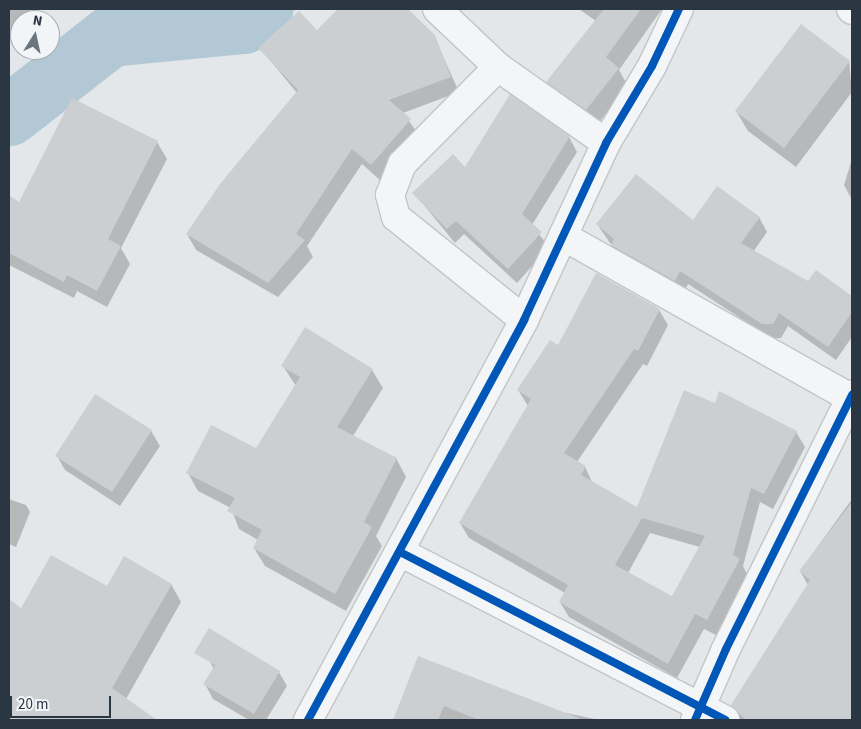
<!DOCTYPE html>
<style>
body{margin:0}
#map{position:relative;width:861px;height:729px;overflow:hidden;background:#e4e7e9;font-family:"Source Sans 3",sans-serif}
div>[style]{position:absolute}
.shadow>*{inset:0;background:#0003}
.river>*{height:61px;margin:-30.5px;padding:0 30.5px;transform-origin:30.5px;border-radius:30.5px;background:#b2c8d4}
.building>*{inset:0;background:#cccfd1}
.roads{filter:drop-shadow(1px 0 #c2c5c7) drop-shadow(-1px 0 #c2c5c7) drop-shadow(0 1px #c2c5c7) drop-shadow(0 -1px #c2c5c7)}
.minor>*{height:28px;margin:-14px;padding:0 14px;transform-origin:14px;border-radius:14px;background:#f3f5f6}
.cycleway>*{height:8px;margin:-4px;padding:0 4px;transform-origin:4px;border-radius:4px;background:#0057b8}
span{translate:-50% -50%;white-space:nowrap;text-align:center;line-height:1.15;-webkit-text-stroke:4px #f2f5f8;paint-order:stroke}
.frame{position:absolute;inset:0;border:10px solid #2a3743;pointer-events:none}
.north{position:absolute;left:10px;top:10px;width:50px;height:50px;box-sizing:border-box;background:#f2f5f8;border:1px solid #a2a9b0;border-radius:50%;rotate:10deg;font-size:14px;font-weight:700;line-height:20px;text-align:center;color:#2a3743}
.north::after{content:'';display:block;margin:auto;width:18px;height:22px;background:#6b757d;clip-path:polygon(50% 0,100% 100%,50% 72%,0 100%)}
.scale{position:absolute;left:10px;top:696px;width:101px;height:22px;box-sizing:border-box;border:2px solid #2a3743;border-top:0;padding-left:6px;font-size:15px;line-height:18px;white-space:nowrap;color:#2a3743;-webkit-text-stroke:4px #f2f5f8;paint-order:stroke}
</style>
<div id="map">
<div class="shadow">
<i style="clip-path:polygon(9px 9px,31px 9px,9px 36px)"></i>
<i style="clip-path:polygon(339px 9px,406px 9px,434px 36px,459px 92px,403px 113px,419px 135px,380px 180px,362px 164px,307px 246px,313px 257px,278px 297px,196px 250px,187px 234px,297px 93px,260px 48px,317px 32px)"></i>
<i style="clip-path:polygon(579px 9px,662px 9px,619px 70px,628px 86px,596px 126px,557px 99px,548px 82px,596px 21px)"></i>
<i style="clip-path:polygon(849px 61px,852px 92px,796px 167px,748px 131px,736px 111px)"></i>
<i style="clip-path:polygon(569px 137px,577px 152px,532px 225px,549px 247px,517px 283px,464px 234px,455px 243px,414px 193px,466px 170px)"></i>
<i style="clip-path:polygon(157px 142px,167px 159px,121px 248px,130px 264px,107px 307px,77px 291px,74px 298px,9px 265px,9px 197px,19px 204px)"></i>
<i style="clip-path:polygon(852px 159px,852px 200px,844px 185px)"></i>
<i style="clip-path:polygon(759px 217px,767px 232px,753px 252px,808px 283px,816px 272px,852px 297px,852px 337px,836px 360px,788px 326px,781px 338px,771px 338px,688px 284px,683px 294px,621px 259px,597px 224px)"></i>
<i style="clip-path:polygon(evenodd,659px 310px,668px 325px,647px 366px,643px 364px,577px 462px,585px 467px,593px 484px,638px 509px,716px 404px,796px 432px,805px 447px,773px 509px,760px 502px,743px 566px,748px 576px,716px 635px,704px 629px,677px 678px,569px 617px,560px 602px,565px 593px,469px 538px,460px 523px,528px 406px,518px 390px,558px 346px,659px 310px,650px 533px,700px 547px,672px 597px,628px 573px,650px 533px)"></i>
<i style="clip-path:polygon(283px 366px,372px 370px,383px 388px,353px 436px,396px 458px,406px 477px,376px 536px,382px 546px,346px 611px,265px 566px,254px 548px,258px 540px,239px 529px,231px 508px,198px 491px,188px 473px,256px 450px,296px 386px)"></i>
<i style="clip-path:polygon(95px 396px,151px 431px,160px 446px,120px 506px,65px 470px,57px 456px)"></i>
<i style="clip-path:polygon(9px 499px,26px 505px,30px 512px,16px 547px,9px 544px)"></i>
<i style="clip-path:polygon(852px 499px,852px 650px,845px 659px,852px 663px,852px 720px,741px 720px,732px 706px,808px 585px,800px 571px)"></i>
<i style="clip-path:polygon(171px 584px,181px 602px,126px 699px,151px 720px,33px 720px,24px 714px,19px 720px,9px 720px,9px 601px,21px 610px,108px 588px)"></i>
<i style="clip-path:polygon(419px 657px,557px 711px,599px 720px,394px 720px)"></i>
<i style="clip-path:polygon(209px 660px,279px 672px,287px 686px,266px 720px,249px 720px,213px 699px,205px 684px,214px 669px)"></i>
</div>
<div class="river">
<i style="left:9px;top:115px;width:128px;rotate:-38deg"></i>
<i style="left:110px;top:36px;width:134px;rotate:-5.6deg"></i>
<i style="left:243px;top:23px;width:24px;rotate:-36deg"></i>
</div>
<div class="building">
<i style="clip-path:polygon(338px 9px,408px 9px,435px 35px,451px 77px,389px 100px,411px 119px,371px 165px,352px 149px,296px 234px,305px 240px,268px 283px,186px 234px,220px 184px,298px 90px,258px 48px,299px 11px,317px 30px)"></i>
<i style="clip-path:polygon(604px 9px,641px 9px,606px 57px,619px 68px,586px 110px,546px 82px)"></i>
<i style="clip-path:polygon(801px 24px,850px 61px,784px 148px,735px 111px)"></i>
<i style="clip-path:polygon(510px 94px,570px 136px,522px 214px,542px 232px,508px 269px,456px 221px,447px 229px,412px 193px,453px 154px,465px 167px)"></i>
<i style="clip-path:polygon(72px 98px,158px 141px,108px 239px,121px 246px,97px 291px,67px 275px,64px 282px,9px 253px,9px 195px,19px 202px)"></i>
<i style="clip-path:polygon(636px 174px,693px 220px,717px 186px,760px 217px,741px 243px,808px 281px,816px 270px,852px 296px,852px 312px,828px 347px,779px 313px,773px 324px,762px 324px,680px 271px,675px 281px,611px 245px,614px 239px,596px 224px)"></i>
<i style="clip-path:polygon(evenodd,596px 273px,660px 309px,638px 351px,634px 349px,564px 453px,586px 466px,581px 475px,637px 507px,684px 390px,715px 403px,719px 391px,797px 431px,764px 494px,751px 488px,733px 555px,740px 559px,707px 620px,695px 614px,668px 664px,559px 602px,568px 585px,459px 523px,531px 399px,517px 390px,550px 340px,558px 345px,596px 273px,642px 518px,705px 536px,672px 596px,615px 565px,642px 518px)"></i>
<i style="clip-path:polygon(305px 327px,373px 369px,337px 427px,397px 458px,364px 522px,372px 527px,335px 594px,253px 548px,262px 530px,227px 511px,235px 498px,186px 473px,211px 425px,256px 448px,300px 377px,281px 366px)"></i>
<i style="clip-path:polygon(95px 394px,152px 430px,112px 492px,55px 456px)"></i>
<i style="clip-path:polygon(852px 502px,852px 720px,746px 720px,731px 705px,810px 580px,799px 571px)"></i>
<i style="clip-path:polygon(51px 555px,107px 586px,124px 556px,172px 584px,112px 688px,157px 720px,9px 720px,9px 599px,21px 608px)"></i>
<i style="clip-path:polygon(209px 628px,280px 671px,254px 714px,203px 684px,215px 665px,194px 653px)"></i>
<i style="clip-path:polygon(418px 656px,579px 718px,579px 720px,479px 720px,444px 706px,438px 720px,393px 720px)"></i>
</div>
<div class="roads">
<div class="minor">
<i style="left:437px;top:9px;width:84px;rotate:43.6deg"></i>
<i style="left:498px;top:67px;width:132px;rotate:35.1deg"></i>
<i style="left:851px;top:9px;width:1px;rotate:45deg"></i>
<i style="left:498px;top:67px;width:136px;rotate:134.7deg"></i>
<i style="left:402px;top:164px;width:33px;rotate:111deg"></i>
<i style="left:390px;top:195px;width:23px;rotate:75deg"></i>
<i style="left:396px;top:217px;width:164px;rotate:38.8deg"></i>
<i style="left:563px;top:236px;width:332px;rotate:29.4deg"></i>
<i style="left:400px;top:552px;width:366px;rotate:27.3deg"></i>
<i style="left:308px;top:720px;width:455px;rotate:-61.6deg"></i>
<i style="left:524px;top:320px;width:195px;rotate:-65.1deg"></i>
<i style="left:606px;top:143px;width:90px;rotate:-59.1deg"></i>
<i style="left:652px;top:66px;width:63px;rotate:-64.7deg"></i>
<i style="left:695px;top:720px;width:77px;rotate:-66.4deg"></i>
<i style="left:726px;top:649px;width:284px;rotate:-63.6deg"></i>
</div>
</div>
<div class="cycleway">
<i style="left:400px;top:552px;width:366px;rotate:27.3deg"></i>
<i style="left:308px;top:720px;width:455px;rotate:-61.6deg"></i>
<i style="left:524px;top:320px;width:195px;rotate:-65.1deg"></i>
<i style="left:606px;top:143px;width:90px;rotate:-59.1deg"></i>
<i style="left:652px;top:66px;width:63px;rotate:-64.7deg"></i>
<i style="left:695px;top:720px;width:77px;rotate:-66.4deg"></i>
<i style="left:726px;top:649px;width:284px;rotate:-63.6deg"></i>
</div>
<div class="frame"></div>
<div class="north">N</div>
<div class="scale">20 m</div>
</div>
